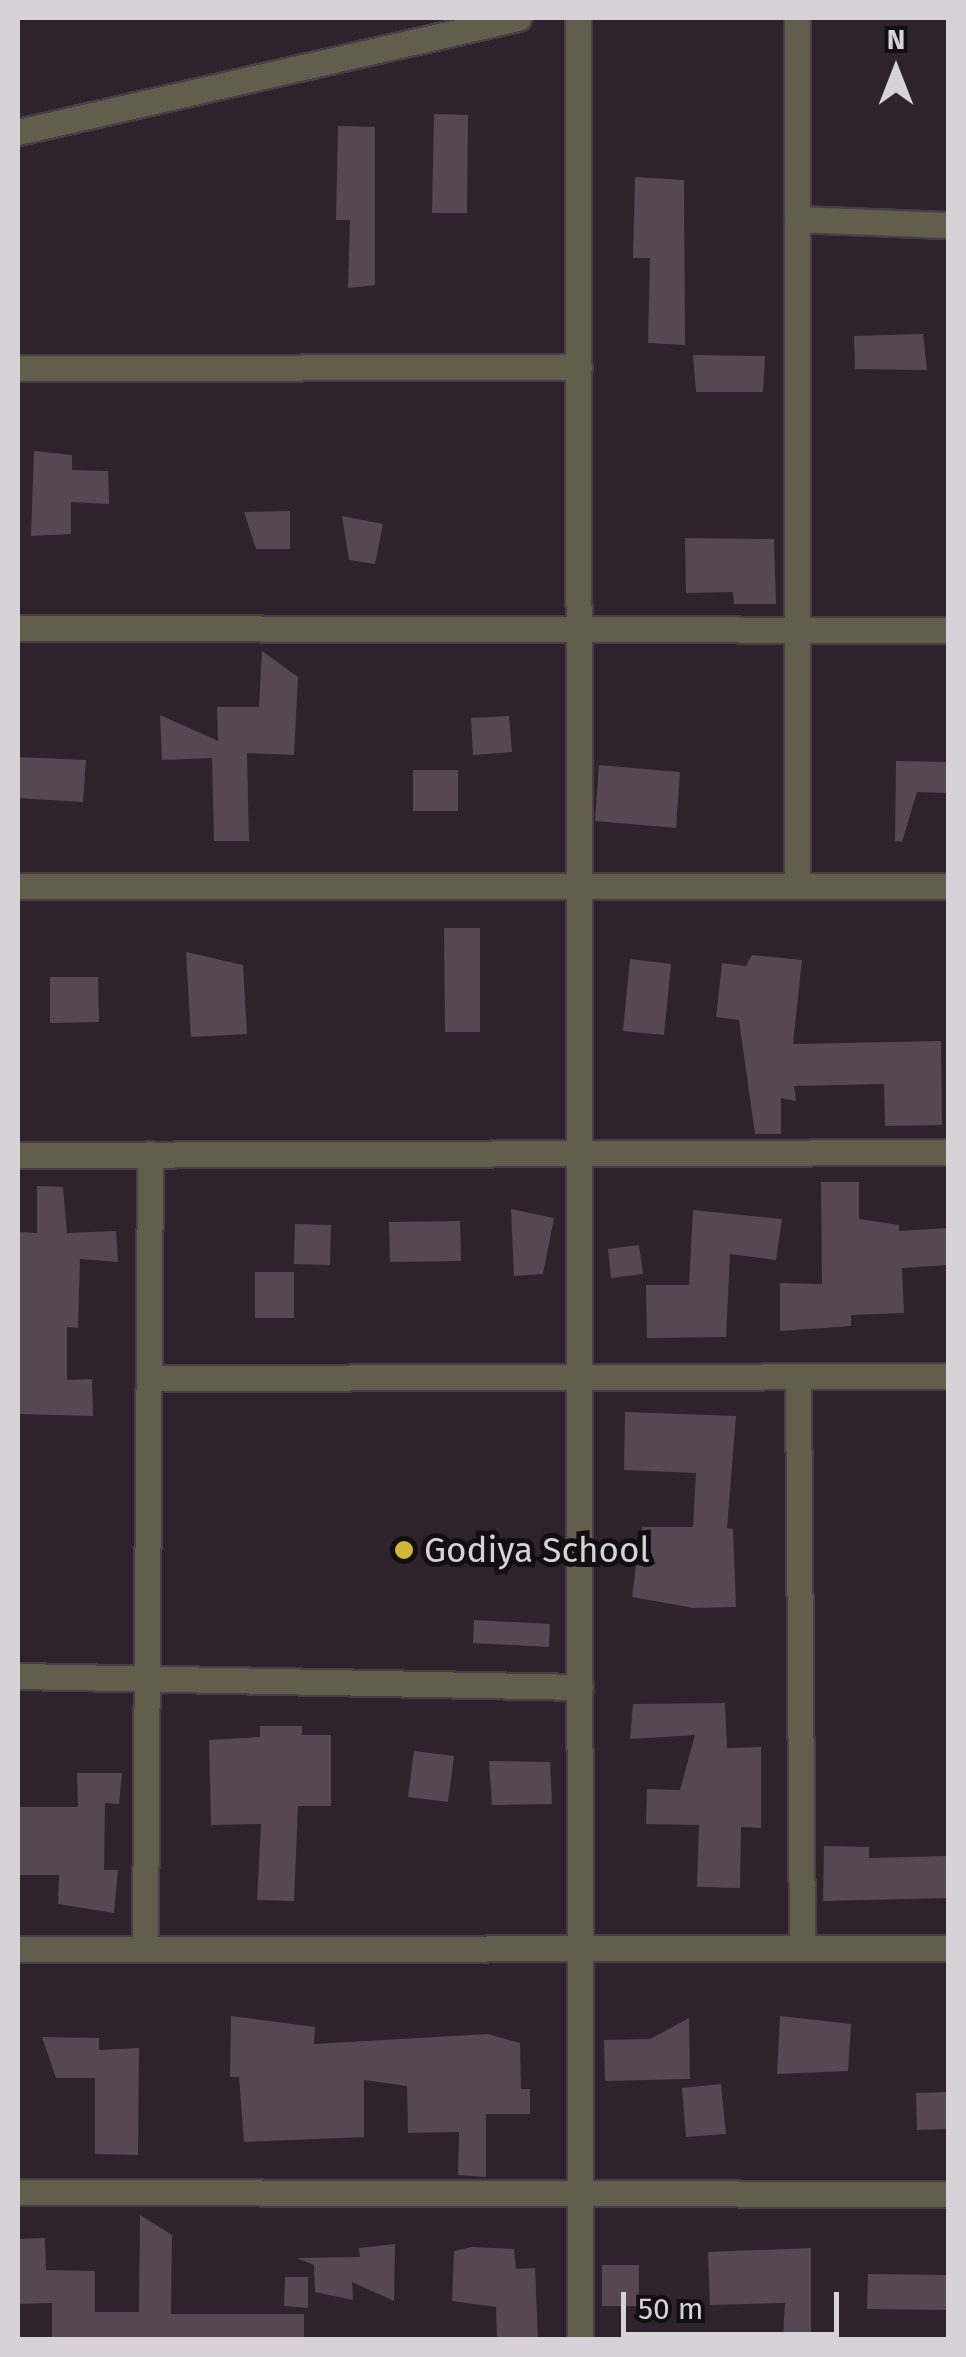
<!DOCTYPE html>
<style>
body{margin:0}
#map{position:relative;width:966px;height:2357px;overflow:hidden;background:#2e222d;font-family:"Fira Sans",sans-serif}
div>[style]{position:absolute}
.building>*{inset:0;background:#554854}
.roads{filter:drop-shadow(2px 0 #493e48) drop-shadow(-2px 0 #493e48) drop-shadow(0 2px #493e48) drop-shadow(0 -2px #493e48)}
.minor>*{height:25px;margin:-12.5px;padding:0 12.5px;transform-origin:12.5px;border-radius:12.5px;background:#625e4b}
.dots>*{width:28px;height:28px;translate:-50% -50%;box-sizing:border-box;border:5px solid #130e12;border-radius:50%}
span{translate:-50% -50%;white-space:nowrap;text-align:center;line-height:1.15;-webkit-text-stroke:10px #130e12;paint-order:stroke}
.poi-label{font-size:35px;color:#d9d1d8}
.left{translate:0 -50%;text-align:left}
.frame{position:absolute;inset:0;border:20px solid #d9d1d8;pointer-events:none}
.north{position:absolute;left:846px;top:20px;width:100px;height:100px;-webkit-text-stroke:8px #130e12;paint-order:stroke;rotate:0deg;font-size:28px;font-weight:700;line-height:40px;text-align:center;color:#d9d1d8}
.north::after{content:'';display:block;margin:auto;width:35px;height:45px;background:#d9d1d8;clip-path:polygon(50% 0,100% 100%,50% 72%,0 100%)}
.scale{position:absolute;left:621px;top:2292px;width:218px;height:45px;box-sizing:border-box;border:5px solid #d9d1d8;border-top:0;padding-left:12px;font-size:30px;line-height:35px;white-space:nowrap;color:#d9d1d8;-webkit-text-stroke:8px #130e12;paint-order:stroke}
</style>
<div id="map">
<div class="building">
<i style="clip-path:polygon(434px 114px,468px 115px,467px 213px,432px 213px)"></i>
<i style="clip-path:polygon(338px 126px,375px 127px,375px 285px,348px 288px,350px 220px,336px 220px)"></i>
<i style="clip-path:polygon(635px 177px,684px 180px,685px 345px,648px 343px,650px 258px,633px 258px)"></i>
<i style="clip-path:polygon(923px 334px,927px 370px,855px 369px,854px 336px)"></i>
<i style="clip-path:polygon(693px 355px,765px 356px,763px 392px,696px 392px)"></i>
<i style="clip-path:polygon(34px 451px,72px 455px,72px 470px,108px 471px,109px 504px,71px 502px,71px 534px,31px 536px)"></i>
<i style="clip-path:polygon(290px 511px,290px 549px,256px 549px,244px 512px)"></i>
<i style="clip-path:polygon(342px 516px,383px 524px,375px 564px,349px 560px)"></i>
<i style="clip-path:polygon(685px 538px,774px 539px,776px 604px,734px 604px,733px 592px,686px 593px)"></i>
<i style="clip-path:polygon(262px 651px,298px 677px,294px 755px,247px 753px,249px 841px,214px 841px,212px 758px,162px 760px,160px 715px,218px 741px,217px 707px,259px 707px)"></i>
<i style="clip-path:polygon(509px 716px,512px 752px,473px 755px,471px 718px)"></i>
<i style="clip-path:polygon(18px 757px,86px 760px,83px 802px,18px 798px)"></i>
<i style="clip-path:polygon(896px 761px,948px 762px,948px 793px,917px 792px,902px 842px,895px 841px)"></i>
<i style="clip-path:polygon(599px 765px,680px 772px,676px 828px,595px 821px)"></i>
<i style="clip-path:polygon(413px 770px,458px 770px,458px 811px,413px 811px)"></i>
<i style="clip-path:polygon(444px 928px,480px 928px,480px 1032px,445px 1032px)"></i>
<i style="clip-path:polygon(186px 952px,243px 965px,247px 1034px,191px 1037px)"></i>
<i style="clip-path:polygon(752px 955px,802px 960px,793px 1044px,941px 1041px,942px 1125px,885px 1126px,884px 1084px,794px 1086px,796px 1101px,781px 1098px,781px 1134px,755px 1134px,739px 1020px,716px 1017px,722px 963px,746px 966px)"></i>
<i style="clip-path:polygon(630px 959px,671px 964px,664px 1035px,623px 1031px)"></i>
<i style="clip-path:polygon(50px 977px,98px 977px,99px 1022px,50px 1023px)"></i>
<i style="clip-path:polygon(821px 1182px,859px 1182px,859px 1219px,899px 1225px,899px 1231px,948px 1228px,948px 1265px,902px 1268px,904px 1313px,851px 1315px,851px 1326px,780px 1331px,780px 1283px,822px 1284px)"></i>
<i style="clip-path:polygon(37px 1186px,63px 1187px,67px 1233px,116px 1231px,118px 1262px,80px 1259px,78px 1328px,67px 1327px,67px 1380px,92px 1379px,93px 1416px,18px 1414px,18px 1232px,37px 1233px)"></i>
<i style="clip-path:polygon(511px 1209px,554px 1218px,543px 1274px,514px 1276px)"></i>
<i style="clip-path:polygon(693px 1210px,782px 1219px,776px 1260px,730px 1254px,726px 1337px,647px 1338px,646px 1285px,689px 1285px)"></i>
<i style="clip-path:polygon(460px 1221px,461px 1261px,390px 1262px,389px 1222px)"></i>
<i style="clip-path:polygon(295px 1224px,331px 1225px,330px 1265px,294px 1264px)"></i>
<i style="clip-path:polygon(639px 1245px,643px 1274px,611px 1278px,608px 1249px)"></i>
<i style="clip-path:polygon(255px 1272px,294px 1272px,294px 1318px,255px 1318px)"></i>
<i style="clip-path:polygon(625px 1412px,736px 1416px,727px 1528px,733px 1529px,736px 1607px,694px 1608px,632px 1597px,636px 1565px,642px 1566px,642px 1527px,693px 1527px,696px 1473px,624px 1470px)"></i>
<i style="clip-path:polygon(474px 1620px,550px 1624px,549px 1647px,473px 1643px)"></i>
<i style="clip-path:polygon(725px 1703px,727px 1748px,761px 1747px,761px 1828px,741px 1827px,740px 1888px,697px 1887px,699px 1825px,646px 1824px,647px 1789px,680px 1790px,695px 1735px,630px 1739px,633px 1704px)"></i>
<i style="clip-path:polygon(260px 1726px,302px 1726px,302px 1735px,331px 1735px,331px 1806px,298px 1806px,294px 1901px,257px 1900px,261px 1824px,211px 1825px,209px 1740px,260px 1737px)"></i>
<i style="clip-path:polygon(414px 1751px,454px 1756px,448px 1802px,408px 1797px)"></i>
<i style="clip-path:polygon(489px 1761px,550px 1762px,552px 1804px,492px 1805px)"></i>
<i style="clip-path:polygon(77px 1773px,122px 1773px,119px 1804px,105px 1803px,104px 1870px,118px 1870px,114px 1913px,58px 1904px,59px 1875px,18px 1875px,18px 1807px,78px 1807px)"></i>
<i style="clip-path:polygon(824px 1846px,869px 1847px,869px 1858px,948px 1856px,948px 1898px,823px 1901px)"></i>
<i style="clip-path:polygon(231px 2016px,315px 2027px,314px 2044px,488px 2034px,520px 2043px,521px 2089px,530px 2089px,530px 2114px,486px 2114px,486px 2177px,458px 2175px,459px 2132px,408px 2133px,407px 2086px,364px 2080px,364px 2137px,244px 2142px,239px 2077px,230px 2077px)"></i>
<i style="clip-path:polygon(780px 2016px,851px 2024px,848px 2071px,777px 2074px)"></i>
<i style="clip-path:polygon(689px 2018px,690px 2079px,605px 2081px,604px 2040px,650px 2039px)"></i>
<i style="clip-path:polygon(42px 2037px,99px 2038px,99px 2050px,139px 2048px,138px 2155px,95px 2154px,95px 2078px,56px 2078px)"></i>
<i style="clip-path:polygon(721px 2084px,726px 2134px,686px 2137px,682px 2088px)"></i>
<i style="clip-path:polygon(948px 2092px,948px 2129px,917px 2130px,916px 2093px)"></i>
<i style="clip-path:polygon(140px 2215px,172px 2235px,171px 2314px,304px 2314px,304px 2340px,52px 2340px,52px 2303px,18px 2304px,18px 2239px,45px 2238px,46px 2270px,95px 2271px,95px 2312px,139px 2312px)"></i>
<i style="clip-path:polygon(395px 2244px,394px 2301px,352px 2282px,353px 2300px,315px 2292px,314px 2265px,297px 2258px,360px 2257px,359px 2248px)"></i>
<i style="clip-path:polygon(472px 2247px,514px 2249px,516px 2269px,535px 2268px,538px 2340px,497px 2340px,496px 2307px,452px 2301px,454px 2251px)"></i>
<i style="clip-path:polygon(811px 2248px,811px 2340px,783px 2340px,785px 2303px,710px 2305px,708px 2252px)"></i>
<i style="clip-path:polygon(602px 2265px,639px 2265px,639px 2306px,602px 2306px)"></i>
<i style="clip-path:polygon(868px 2274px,948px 2275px,948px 2310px,867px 2309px)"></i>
<i style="clip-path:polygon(285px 2277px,308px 2277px,308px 2308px,284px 2306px)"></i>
</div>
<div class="roads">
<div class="minor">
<i style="left:578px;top:18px;width:2322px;rotate:89.95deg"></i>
<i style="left:18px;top:132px;width:513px;rotate:-12.84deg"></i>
<i style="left:797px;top:219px;width:151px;rotate:2.3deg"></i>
<i style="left:18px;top:368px;width:561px;rotate:-0.1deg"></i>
<i style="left:18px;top:628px;width:930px;rotate:0.12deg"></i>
<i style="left:18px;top:886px;width:930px"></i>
<i style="left:797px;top:886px;width:868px;rotate:-90deg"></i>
<i style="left:18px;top:1155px;width:930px;rotate:-0.18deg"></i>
<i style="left:798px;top:1377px;width:571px;rotate:89.6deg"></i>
<i style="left:149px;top:1378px;width:799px;rotate:-0.14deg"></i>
<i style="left:18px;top:1676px;width:562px;rotate:1.12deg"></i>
<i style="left:18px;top:1949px;width:930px;rotate:-0.06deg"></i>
<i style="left:145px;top:1949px;width:795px;rotate:-89.64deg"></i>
<i style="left:18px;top:2192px;width:930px;rotate:0.12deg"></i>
</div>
</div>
<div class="dots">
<i style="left:404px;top:1550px;background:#d1b736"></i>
</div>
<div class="poi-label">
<span class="left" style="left:424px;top:1550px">Godiya School</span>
</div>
<div class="frame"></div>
<div class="north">N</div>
<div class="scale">50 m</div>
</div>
